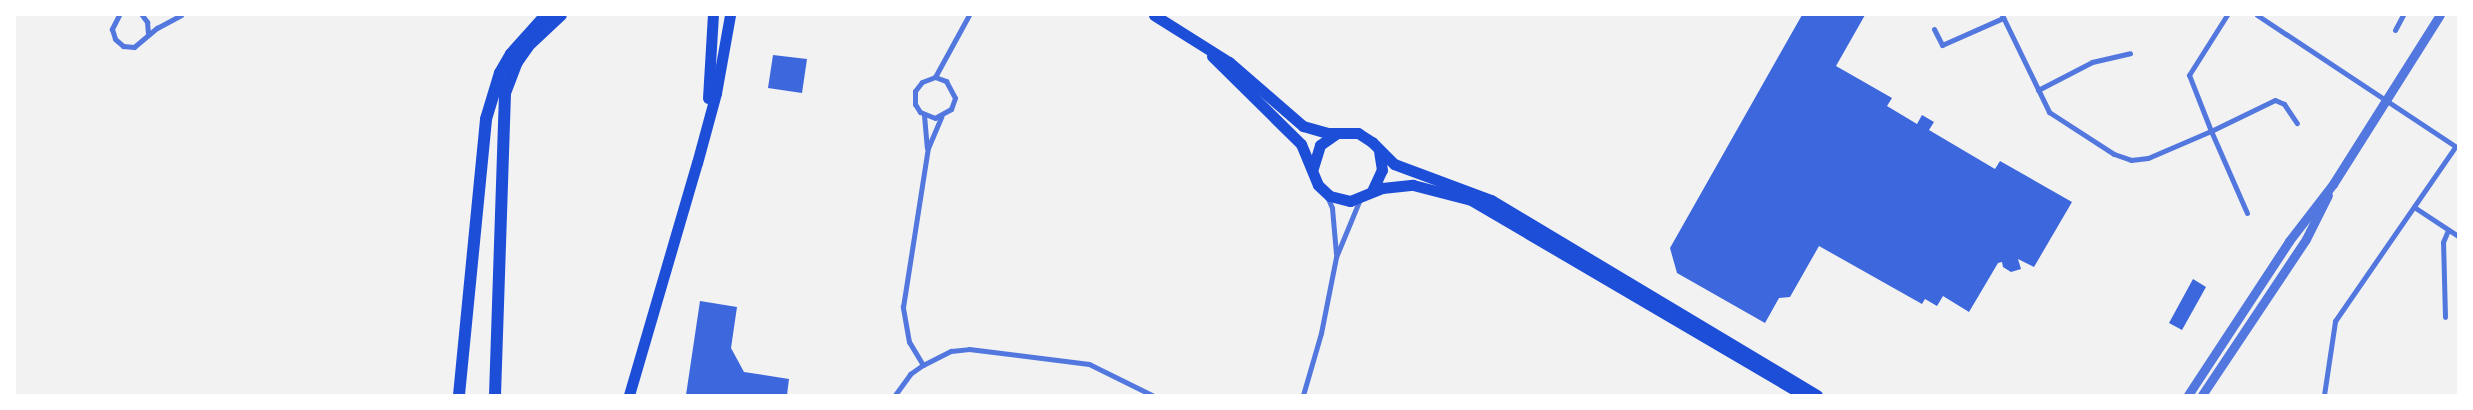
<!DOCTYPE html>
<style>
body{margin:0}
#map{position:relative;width:2473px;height:410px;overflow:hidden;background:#f2f2f2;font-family:"Varela Round",sans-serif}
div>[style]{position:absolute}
.building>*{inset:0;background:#3d67dc}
.minor>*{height:5px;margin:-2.5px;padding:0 2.5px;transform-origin:2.5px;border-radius:2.5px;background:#5277de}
.tertiary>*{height:9px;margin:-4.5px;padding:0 4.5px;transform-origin:4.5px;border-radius:4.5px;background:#5277de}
.primary>*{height:11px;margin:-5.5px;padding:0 5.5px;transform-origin:5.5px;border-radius:5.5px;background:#1d4ed8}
.motorway>*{height:12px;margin:-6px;padding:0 6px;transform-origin:6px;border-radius:6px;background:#1d4ed8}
span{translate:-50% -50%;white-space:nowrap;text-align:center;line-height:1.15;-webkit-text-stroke:4px #fff;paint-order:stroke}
.frame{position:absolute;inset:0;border:16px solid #fff;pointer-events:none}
</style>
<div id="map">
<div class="building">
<i style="clip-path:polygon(1802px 15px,1865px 15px,1836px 66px,1892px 98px,1887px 106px,1917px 124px,1922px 115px,1934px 122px,1929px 130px,1995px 169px,2000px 161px,2072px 202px,2034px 267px,2018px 259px,2021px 269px,2011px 272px,2003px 267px,2002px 262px,1998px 263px,1969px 312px,1943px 296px,1937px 306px,1925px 299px,1922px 304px,1819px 246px,1790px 297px,1779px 298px,1765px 323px,1677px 273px,1670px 248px)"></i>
<i style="clip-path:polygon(773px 55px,807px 59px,802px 93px,768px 88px)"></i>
<i style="clip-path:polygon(2193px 279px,2206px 287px,2182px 330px,2169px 323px)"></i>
<i style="clip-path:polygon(700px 301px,737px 307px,731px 348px,744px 372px,789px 379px,787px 395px,686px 395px)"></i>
</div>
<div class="minor">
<i style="left:119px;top:15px;width:16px;rotate:117deg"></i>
<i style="left:112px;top:29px;width:10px;rotate:73deg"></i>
<i style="left:115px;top:39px;width:11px;rotate:41deg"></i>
<i style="left:123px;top:46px;width:11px;rotate:5deg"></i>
<i style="left:134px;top:47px;width:30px;rotate:-40deg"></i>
<i style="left:157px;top:28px;width:27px;rotate:-28deg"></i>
<i style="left:142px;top:15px;width:9px;rotate:54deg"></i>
<i style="left:147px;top:22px;width:12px;rotate:85deg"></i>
<i style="left:2002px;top:15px;width:108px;rotate:64.1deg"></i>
<i style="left:2049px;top:112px;width:77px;rotate:32.9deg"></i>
<i style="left:2114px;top:154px;width:18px;rotate:19deg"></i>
<i style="left:2131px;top:160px;width:17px;rotate:-7deg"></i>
<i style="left:2148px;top:158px;width:69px;rotate:-23.2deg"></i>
<i style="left:2211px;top:131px;width:60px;rotate:-111.4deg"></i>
<i style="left:2189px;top:75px;width:71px;rotate:-57.7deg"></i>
<i style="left:2257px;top:15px;width:241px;rotate:33.5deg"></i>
<i style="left:1934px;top:29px;width:18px;rotate:63deg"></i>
<i style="left:1942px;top:45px;width:67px;rotate:-23.9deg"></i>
<i style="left:2395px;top:30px;width:17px;rotate:-62deg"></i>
<i style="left:935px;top:77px;width:12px;rotate:20deg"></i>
<i style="left:946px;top:81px;width:19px;rotate:62deg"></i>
<i style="left:955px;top:98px;width:12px;rotate:110deg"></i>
<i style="left:951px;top:109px;width:18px;rotate:151deg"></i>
<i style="left:935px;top:118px;width:16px;rotate:-158deg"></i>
<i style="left:920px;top:112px;width:9px;rotate:-122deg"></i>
<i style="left:915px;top:104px;width:13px;rotate:-90deg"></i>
<i style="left:915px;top:91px;width:11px;rotate:-52deg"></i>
<i style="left:922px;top:82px;width:14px;rotate:-21deg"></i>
<i style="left:935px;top:77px;width:71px;rotate:-61.3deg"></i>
<i style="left:2038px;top:90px;width:61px;rotate:-27.4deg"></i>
<i style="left:2092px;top:62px;width:39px;rotate:-13deg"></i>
<i style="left:924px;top:115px;width:33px;rotate:85deg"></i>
<i style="left:1327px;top:196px;width:13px;rotate:67deg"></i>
<i style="left:1332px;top:208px;width:46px;rotate:85deg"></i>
<i style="left:2414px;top:207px;width:53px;rotate:33.4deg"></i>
<i style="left:2247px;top:213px;width:90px;rotate:-113.7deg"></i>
<i style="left:2211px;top:131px;width:71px;rotate:-25.8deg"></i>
<i style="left:2275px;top:100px;width:10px;rotate:24deg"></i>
<i style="left:2284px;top:104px;width:23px;rotate:56deg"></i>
<i style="left:2445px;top:317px;width:75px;rotate:-91.5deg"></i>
<i style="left:2443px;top:242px;width:13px;rotate:-67deg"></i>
<i style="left:923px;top:365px;width:27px;rotate:-121deg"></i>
<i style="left:909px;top:342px;width:36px;rotate:-100deg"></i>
<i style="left:903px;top:307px;width:161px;rotate:-81.1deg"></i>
<i style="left:928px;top:148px;width:34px;rotate:-67deg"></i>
<i style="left:895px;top:395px;width:26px;rotate:-54deg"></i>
<i style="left:910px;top:374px;width:16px;rotate:-35deg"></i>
<i style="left:923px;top:365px;width:31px;rotate:-27deg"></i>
<i style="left:951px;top:351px;width:18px;rotate:-6deg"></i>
<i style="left:969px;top:349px;width:121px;rotate:7.1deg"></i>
<i style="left:1089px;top:364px;width:70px;rotate:26.2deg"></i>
<i style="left:1303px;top:395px;width:65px;rotate:-73.8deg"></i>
<i style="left:1321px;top:333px;width:77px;rotate:-78.8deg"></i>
<i style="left:1336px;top:257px;width:63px;rotate:-67.5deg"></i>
<i style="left:2324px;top:395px;width:75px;rotate:-81.5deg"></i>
<i style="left:2335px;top:321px;width:211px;rotate:-55.4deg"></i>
</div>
<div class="tertiary">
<i style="left:2188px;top:395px;width:184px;rotate:-56.7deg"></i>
<i style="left:2289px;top:241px;width:72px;rotate:-52.3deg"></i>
<i style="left:2333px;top:184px;width:200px;rotate:-57.7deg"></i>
<i style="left:2202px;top:395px;width:187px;rotate:-56.3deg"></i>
<i style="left:2306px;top:239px;width:49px;rotate:-63.4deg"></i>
</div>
<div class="primary">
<i style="left:1154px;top:15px;width:89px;rotate:32.1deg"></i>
<i style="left:1229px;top:62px;width:98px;rotate:40.9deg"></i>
<i style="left:1303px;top:126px;width:25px;rotate:16deg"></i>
<i style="left:1327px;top:133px;width:31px"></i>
<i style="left:1358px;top:133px;width:17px;rotate:33deg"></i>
<i style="left:1372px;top:142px;width:31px;rotate:45deg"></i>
<i style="left:1394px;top:164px;width:103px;rotate:20.4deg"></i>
<i style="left:1491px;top:200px;width:380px;rotate:30.9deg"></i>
<i style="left:1212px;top:56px;width:125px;rotate:44.7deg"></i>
<i style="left:1301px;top:144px;width:44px;rotate:67.5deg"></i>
<i style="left:1318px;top:185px;width:16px;rotate:43deg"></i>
<i style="left:1330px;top:196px;width:21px;rotate:14deg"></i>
<i style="left:1350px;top:201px;width:35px;rotate:-22deg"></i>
<i style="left:1382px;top:188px;width:31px;rotate:-6deg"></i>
<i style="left:1413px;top:185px;width:60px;rotate:14.5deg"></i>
<i style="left:1471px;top:200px;width:385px;rotate:30.4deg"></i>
<i style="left:708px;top:98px;width:83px;rotate:-86.6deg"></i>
<i style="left:1313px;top:168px;width:24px;rotate:-73deg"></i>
<i style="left:1320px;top:145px;width:21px;rotate:-35deg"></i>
<i style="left:1372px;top:191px;width:23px;rotate:-65deg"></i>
<i style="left:1382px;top:170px;width:18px;rotate:-99deg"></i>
<i style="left:629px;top:395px;width:242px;rotate:-73.7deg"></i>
<i style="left:697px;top:163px;width:73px;rotate:-74.8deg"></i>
<i style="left:716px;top:93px;width:79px;rotate:-79.8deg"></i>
</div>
<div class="motorway">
<i style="left:459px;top:395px;width:277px;rotate:-84.4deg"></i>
<i style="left:486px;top:119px;width:48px;rotate:-73.1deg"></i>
<i style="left:500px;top:73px;width:22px;rotate:-60deg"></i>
<i style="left:511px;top:54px;width:52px;rotate:-48.1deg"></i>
<i style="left:495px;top:395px;width:302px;rotate:-88.1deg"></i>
<i style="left:505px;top:93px;width:33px;rotate:-69deg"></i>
<i style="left:517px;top:62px;width:19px;rotate:-55deg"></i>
<i style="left:528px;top:46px;width:45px;rotate:-43.2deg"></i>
</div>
<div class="frame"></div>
</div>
